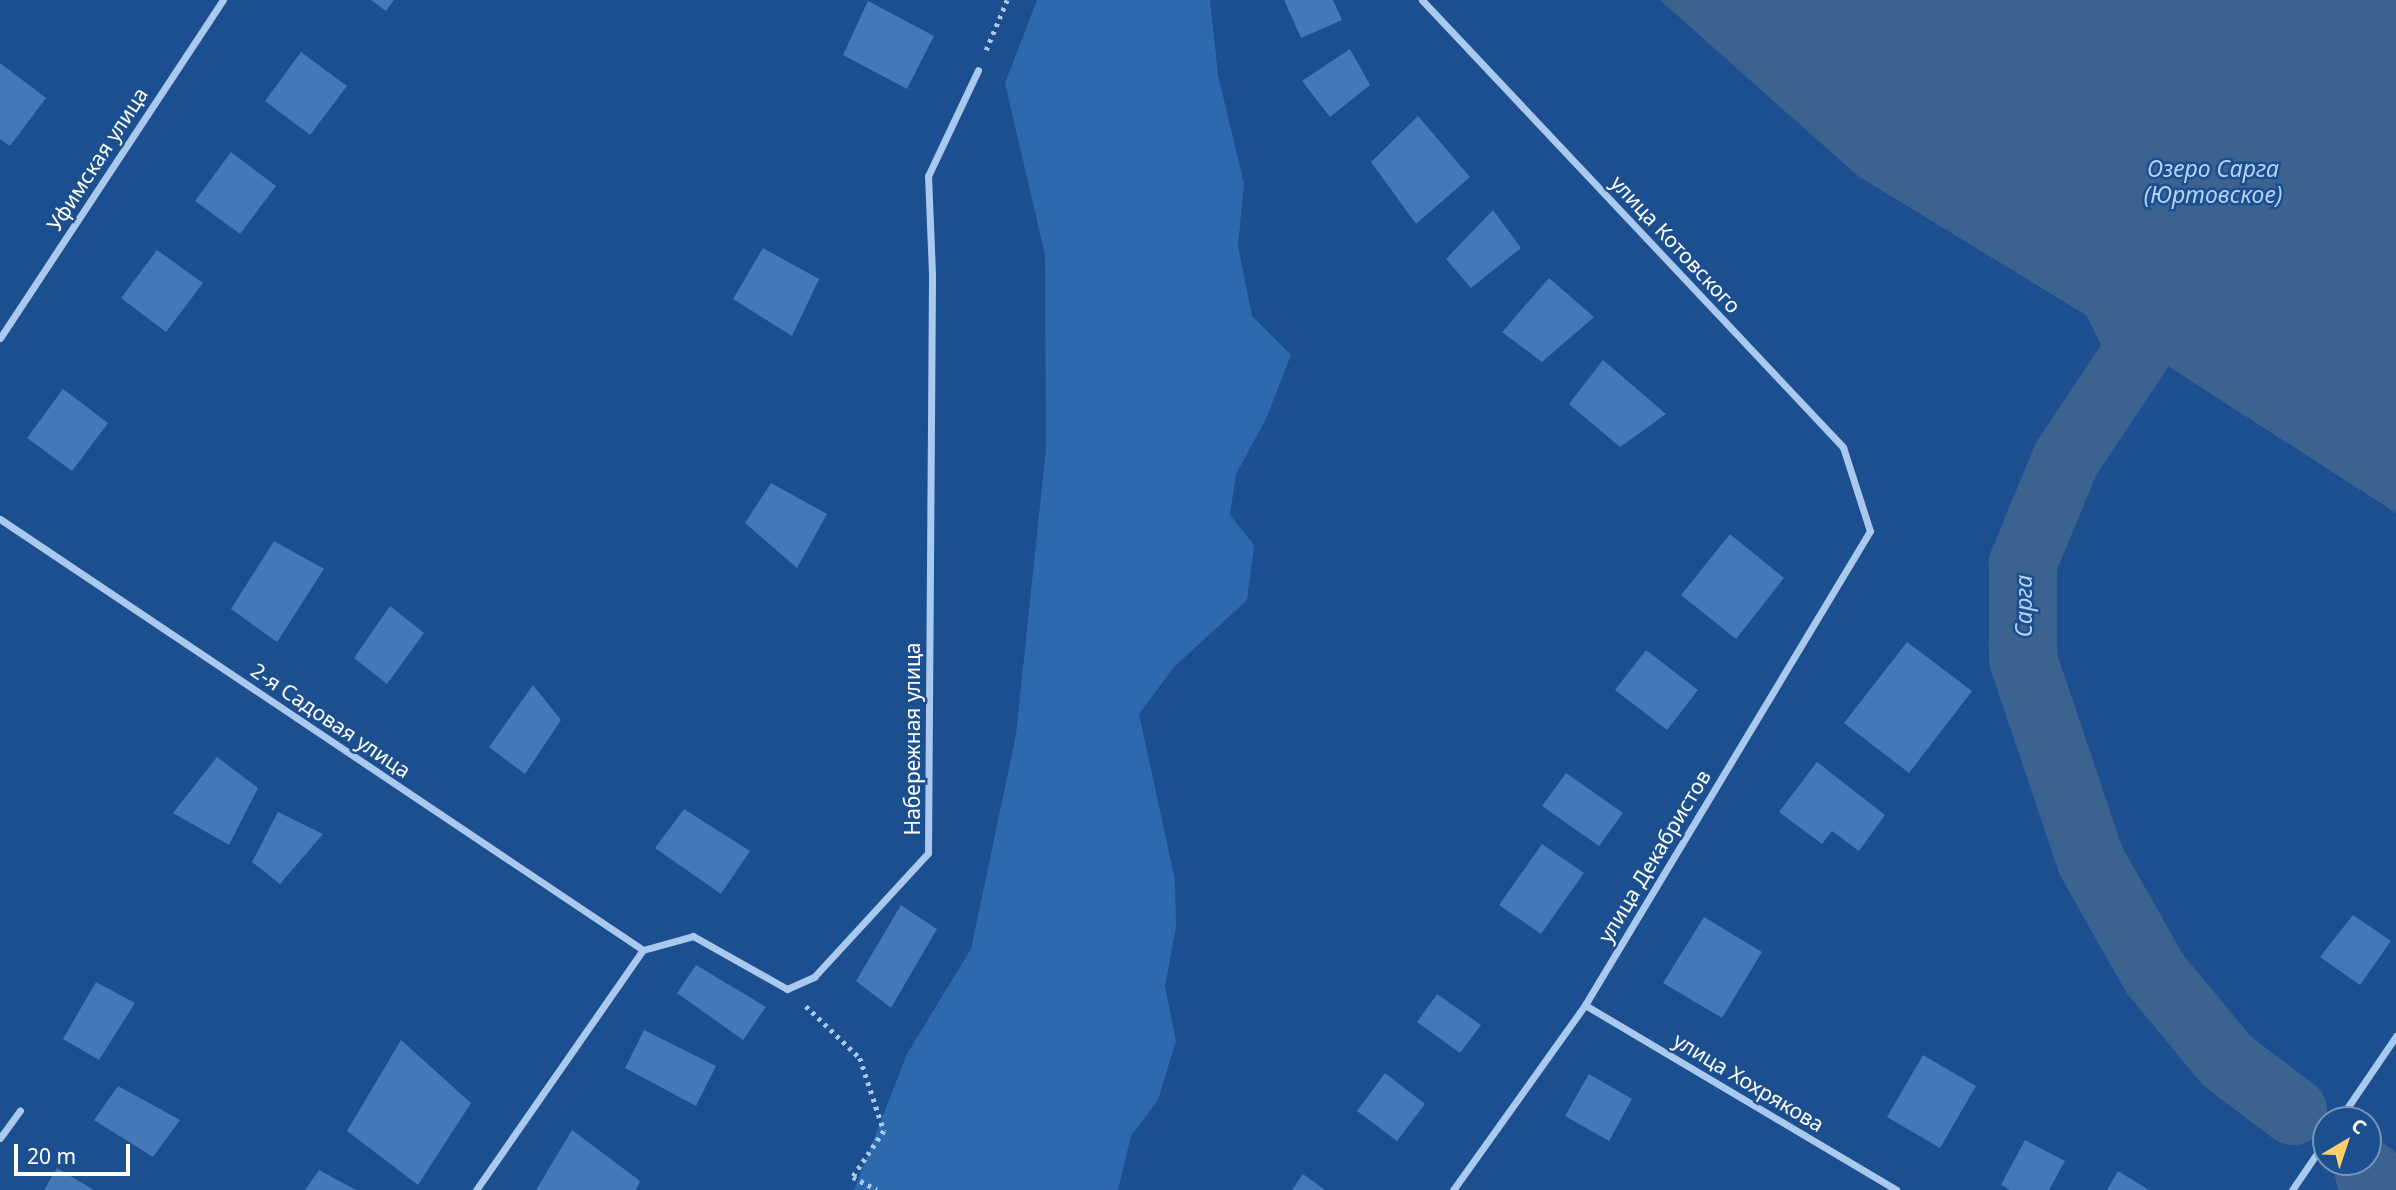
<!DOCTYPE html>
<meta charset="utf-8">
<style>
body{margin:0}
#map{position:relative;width:2396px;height:1190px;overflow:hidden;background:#1b4f8f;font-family:"Noto Sans",sans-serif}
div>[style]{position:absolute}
.green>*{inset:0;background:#2e69ad}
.water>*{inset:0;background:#3c6290}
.river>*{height:68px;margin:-34px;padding:0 34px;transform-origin:34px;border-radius:34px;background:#3c6290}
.building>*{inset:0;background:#4478b7}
.path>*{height:4.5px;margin-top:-2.25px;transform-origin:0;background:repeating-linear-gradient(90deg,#a9c9ee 0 3.5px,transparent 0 8.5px)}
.minor>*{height:7px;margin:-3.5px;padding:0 3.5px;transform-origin:3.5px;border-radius:3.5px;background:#a9c9ee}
span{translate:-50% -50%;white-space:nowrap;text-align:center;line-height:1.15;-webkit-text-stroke:5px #1b4f8f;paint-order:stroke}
.street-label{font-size:21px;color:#fff}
.water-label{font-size:23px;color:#b5d3f5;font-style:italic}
.north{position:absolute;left:2312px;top:1106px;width:70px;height:70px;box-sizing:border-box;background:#1b4f8f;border:2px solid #7695bc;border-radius:50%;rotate:39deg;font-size:19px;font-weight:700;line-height:28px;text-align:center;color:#fff}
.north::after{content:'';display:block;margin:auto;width:24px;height:32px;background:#ffd166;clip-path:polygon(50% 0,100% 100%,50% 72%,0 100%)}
.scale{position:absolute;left:14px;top:1144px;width:116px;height:32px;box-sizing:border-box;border:4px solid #fff;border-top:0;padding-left:9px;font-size:21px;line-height:24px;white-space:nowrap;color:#fff;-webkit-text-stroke:5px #1b4f8f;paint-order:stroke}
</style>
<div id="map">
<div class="green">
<i style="clip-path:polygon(1037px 0,1210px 0,1218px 75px,1244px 184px,1238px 246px,1252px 316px,1291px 355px,1266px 419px,1236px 474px,1230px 515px,1254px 545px,1247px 600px,1174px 667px,1139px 714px,1175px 880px,1176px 927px,1165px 986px,1176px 1041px,1158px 1100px,1131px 1136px,1118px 1190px,854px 1190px,907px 1054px,971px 949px,1016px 735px,1046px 448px,1045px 255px,1005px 83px)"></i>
</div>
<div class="water">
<i style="clip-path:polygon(1660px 0,2396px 0,2396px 513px,2140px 348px,1858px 176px)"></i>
</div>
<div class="river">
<i style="left:2099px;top:263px;width:94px;rotate:64.2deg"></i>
<i style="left:2140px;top:348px;width:133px;rotate:123.7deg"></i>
<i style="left:2066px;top:459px;width:113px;rotate:112.5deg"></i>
<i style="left:2023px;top:563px;width:96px;rotate:90deg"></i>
<i style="left:2023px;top:659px;width:213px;rotate:71.4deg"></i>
<i style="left:2091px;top:861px;width:130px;rotate:60.5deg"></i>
<i style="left:2155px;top:974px;width:113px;rotate:50.4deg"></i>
<i style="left:2227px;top:1061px;width:83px;rotate:37.1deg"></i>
<i style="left:2369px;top:1174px;width:18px;rotate:63deg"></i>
</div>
<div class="building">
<i style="clip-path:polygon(371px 0,394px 0,386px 11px)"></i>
<i style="clip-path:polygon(1284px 0,1333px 0,1342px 20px,1301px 38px)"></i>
<i style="clip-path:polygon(868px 1px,934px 36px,907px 89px,843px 55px)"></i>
<i style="clip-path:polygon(1350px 49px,1370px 85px,1330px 117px,1302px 81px)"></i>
<i style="clip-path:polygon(301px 52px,347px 86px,310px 135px,265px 101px)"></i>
<i style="clip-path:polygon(0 63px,46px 98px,10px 146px,0 139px)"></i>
<i style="clip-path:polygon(1418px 116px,1470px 177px,1416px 224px,1371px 162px)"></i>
<i style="clip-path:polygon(231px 152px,276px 186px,240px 234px,195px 201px)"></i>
<i style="clip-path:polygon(1493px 210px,1521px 248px,1471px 288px,1446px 259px)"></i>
<i style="clip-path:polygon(763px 248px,819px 279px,792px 336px,733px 299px)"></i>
<i style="clip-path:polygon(157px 250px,203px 283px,166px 332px,121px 298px)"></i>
<i style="clip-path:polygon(1549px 278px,1594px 317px,1542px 362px,1502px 332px)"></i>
<i style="clip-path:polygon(1603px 360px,1666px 414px,1620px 447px,1569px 404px)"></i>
<i style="clip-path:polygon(63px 389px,108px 423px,72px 471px,27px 438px)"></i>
<i style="clip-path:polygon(771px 483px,827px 514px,797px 568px,745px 523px)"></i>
<i style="clip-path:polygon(1730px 534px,1784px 578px,1736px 639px,1681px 595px)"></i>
<i style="clip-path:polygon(274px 541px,324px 569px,277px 642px,231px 609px)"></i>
<i style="clip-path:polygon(390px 606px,424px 633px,387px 684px,354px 658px)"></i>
<i style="clip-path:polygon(1907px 642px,1972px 691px,1909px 773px,1844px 723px)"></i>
<i style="clip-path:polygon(1646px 650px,1698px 690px,1667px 730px,1615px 690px)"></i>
<i style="clip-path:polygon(533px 685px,561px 720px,525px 774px,489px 747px)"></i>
<i style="clip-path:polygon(217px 757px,258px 788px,229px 845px,173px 813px)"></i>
<i style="clip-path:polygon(1817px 762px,1885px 815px,1859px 851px,1832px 831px,1822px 844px,1779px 812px)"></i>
<i style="clip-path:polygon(1566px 773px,1623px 813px,1599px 846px,1542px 806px)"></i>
<i style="clip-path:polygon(684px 809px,750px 851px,721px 894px,655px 848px)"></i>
<i style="clip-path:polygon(278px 812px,323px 834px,280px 884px,252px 862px)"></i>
<i style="clip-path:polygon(1542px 844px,1584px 873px,1541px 934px,1499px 905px)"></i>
<i style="clip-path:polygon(901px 905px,937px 929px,891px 1008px,856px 981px)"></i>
<i style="clip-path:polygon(2353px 915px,2391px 941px,2360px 985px,2320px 957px)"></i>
<i style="clip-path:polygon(1704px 917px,1762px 952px,1722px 1018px,1663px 983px)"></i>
<i style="clip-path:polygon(696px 965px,766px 1007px,743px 1040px,677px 993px)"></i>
<i style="clip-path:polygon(96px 982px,135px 1003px,99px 1060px,63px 1039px)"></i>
<i style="clip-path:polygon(1437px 994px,1481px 1025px,1460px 1053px,1417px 1022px)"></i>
<i style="clip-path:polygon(644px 1030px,716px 1066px,696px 1106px,625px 1068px)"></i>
<i style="clip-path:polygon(401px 1040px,471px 1103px,418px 1185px,347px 1131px)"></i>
<i style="clip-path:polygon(1923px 1055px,1976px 1086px,1940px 1148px,1887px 1117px)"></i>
<i style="clip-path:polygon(1385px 1073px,1425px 1104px,1397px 1141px,1357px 1111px)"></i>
<i style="clip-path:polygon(1589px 1074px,1632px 1099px,1609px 1141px,1565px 1116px)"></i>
<i style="clip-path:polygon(118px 1086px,180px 1120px,153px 1157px,94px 1120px)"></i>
<i style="clip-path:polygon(572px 1130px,640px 1181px,636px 1190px,536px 1190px)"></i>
<i style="clip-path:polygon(2025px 1140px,2065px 1161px,2049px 1190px,2010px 1190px,2001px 1185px)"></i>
<i style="clip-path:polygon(57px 1168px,94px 1190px,44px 1190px)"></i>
<i style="clip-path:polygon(319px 1170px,356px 1190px,305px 1190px)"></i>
<i style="clip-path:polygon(2118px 1171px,2149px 1190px,2107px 1190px)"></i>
<i style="clip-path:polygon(1303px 1174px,1325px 1190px,1292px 1190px)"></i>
</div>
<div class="path">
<i style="left:986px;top:50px;width:54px;rotate:-67.2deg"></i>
<i style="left:806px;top:1006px;width:75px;rotate:43.9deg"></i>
<i style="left:860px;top:1058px;width:77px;rotate:71.8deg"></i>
<i style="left:884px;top:1131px;width:55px;rotate:124deg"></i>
<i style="left:853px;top:1177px;width:27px;rotate:28deg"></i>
</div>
<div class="minor">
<i style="left:1422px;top:0;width:614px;rotate:46.72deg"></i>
<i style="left:1843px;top:447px;width:88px;rotate:72.2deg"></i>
<i style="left:1870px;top:531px;width:553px;rotate:121.02deg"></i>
<i style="left:1585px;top:1005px;width:227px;rotate:125.5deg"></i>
<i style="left:0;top:338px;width:405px;rotate:-56.6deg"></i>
<i style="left:0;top:519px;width:774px;rotate:33.83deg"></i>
<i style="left:1585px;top:1005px;width:362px;rotate:30.7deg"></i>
<i style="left:2339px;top:1120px;width:102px;rotate:-55.8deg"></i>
<i style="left:0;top:1138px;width:34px;rotate:-54deg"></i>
<i style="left:476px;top:1190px;width:292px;rotate:-55.2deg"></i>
<i style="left:643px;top:950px;width:52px;rotate:-15.6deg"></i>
<i style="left:693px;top:936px;width:108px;rotate:29.4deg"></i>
<i style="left:787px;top:989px;width:30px;rotate:-24deg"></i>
<i style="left:814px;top:977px;width:168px;rotate:-47.4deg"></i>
<i style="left:928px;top:853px;width:579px;rotate:-89.6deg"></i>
<i style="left:932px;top:274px;width:98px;rotate:-92.3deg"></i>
<i style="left:928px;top:176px;width:117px;rotate:-64.7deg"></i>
<i style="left:2292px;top:1190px;width:60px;rotate:-55.8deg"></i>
</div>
<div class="street-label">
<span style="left:97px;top:159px;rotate:-57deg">Уфимская улица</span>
<span style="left:1676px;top:244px;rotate:47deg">улица Котовского</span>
<span style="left:331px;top:720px;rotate:34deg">2-я Садовая улица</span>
<span style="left:912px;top:739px;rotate:-90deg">Набережная улица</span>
<span style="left:1654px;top:856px;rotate:-59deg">улица Декабристов</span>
<span style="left:1749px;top:1082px;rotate:31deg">улица Хохрякова</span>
</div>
<div class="water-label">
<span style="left:2213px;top:181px">Озеро Сарга<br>(Юртовское)</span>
<span style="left:2023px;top:606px;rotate:-90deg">Сарга</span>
</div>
<div class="north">С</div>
<div class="scale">20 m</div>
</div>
